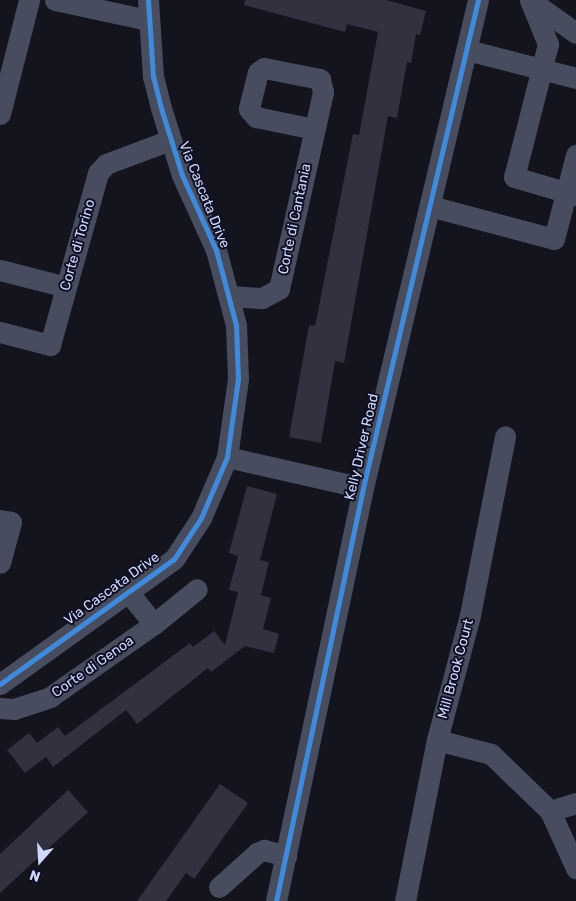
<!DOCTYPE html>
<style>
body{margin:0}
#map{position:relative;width:576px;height:901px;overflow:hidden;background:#13141e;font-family:Rubik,sans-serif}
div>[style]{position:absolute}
.building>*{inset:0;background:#313140}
.minor>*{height:21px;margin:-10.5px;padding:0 10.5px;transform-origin:10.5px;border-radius:10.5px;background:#484c5f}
.cycleway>*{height:5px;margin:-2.5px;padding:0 2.5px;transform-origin:2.5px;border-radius:2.5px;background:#408adc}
span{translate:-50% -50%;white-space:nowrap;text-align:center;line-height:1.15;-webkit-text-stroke:4px #0e1023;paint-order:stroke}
.street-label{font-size:14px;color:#d1d7fe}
.north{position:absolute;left:15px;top:836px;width:50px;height:50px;-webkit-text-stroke:4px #0e1023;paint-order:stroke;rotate:199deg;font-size:14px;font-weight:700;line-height:20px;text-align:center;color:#d1d7fe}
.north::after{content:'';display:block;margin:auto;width:18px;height:22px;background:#d1d7fe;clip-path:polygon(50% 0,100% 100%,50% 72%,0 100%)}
</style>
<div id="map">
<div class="building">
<i style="clip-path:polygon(245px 0,386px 0,426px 11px,420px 35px,416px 34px,411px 63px,407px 62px,397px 118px,388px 116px,344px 363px,335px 361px,321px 443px,289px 437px,309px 325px,315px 326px,353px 134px,359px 135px,378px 32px,347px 24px,345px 32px,244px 5px)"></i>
<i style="clip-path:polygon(247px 486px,277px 494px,260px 560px,269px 562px,261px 595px,271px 598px,263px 629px,279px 634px,274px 653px,245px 646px,211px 672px,208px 668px,137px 724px,126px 710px,53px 767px,46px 757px,25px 773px,7px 750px,29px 733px,37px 743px,58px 727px,65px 736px,190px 643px,193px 647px,214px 631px,225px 645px,238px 592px,229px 590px,238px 556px,229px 553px)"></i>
<i style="clip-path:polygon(220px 784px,248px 803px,194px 879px,186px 873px,166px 901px,137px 901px)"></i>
<i style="clip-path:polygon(68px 790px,88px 812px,0 893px,0 854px)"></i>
</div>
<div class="minor">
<i style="left:55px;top:0;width:95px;rotate:12.1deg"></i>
<i style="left:530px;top:0;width:48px;rotate:67.8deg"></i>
<i style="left:548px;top:44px;width:137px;rotate:104.3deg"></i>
<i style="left:514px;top:177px;width:65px;rotate:16.2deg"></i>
<i style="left:531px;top:1px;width:55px;rotate:35.4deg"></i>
<i style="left:467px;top:50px;width:113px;rotate:14.4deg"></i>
<i style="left:0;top:114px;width:118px;rotate:-75.7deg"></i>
<i style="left:430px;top:206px;width:128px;rotate:14.9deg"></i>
<i style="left:554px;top:239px;width:87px;rotate:-75.3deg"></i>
<i style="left:0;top:270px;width:68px;rotate:14.4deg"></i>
<i style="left:231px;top:296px;width:31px;rotate:4deg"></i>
<i style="left:262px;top:298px;width:19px;rotate:-28deg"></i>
<i style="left:279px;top:289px;width:202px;rotate:-77.4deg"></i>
<i style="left:323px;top:92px;width:13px;rotate:-103deg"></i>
<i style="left:320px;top:79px;width:57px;rotate:-168.9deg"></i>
<i style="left:264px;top:68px;width:7px;rotate:146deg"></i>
<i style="left:258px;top:72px;width:38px;rotate:104deg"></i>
<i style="left:249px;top:109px;width:11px;rotate:49deg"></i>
<i style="left:256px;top:117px;width:59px;rotate:11.7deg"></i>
<i style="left:0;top:332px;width:52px;rotate:14.6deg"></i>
<i style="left:50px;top:345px;width:179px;rotate:-74.4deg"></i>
<i style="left:98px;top:173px;width:12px;rotate:-48deg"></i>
<i style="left:106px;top:164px;width:68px;rotate:-20.6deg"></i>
<i style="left:227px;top:457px;width:139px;rotate:12.8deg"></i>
<i style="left:0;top:520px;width:11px;rotate:10deg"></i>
<i style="left:11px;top:522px;width:42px;rotate:105deg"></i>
<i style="left:154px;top:624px;width:55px;rotate:-39.1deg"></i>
<i style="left:0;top:684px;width:214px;rotate:-35.7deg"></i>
<i style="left:174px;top:559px;width:49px;rotate:-56.6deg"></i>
<i style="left:201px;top:518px;width:66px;rotate:-66.9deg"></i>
<i style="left:227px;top:457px;width:79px;rotate:-82deg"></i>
<i style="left:238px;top:379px;width:54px;rotate:-92.1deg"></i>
<i style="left:236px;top:325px;width:78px;rotate:-104.9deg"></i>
<i style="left:216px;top:250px;width:82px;rotate:-114.4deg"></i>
<i style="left:182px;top:175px;width:70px;rotate:-107.4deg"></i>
<i style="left:161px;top:108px;width:32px;rotate:-104deg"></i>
<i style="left:153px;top:77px;width:77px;rotate:-93.7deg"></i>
<i style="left:0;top:708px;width:14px;rotate:4deg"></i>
<i style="left:14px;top:709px;width:38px;rotate:-18deg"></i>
<i style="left:50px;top:697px;width:127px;rotate:-35.1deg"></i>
<i style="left:154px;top:624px;width:41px;rotate:-129.1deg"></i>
<i style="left:437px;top:740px;width:56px;rotate:14.5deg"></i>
<i style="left:491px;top:754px;width:82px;rotate:44deg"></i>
<i style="left:550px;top:811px;width:63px;rotate:65.5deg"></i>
<i style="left:550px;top:811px;width:27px;rotate:-17deg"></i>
<i style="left:219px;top:887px;width:51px;rotate:-41.8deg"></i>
<i style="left:257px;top:853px;width:8px;rotate:-23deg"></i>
<i style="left:264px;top:850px;width:23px;rotate:15deg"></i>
<i style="left:276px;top:901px;width:422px;rotate:-78.1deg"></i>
<i style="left:363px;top:488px;width:501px;rotate:-76.74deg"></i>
<i style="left:405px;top:901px;width:164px;rotate:-78.8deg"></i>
<i style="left:437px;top:740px;width:129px;rotate:-75.2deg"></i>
<i style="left:470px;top:615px;width:182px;rotate:-78.9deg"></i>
</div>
<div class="cycleway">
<i style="left:0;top:684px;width:214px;rotate:-35.7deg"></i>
<i style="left:174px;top:559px;width:49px;rotate:-56.6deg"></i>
<i style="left:201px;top:518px;width:66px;rotate:-66.9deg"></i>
<i style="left:227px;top:457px;width:79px;rotate:-82deg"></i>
<i style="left:238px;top:379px;width:54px;rotate:-92.1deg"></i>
<i style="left:236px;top:325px;width:78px;rotate:-104.9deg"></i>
<i style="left:216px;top:250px;width:82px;rotate:-114.4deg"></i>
<i style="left:182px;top:175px;width:70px;rotate:-107.4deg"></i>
<i style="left:161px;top:108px;width:32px;rotate:-104deg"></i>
<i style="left:153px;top:77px;width:77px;rotate:-93.7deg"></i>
<i style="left:276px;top:901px;width:422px;rotate:-78.1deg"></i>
<i style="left:363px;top:488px;width:501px;rotate:-76.74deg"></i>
</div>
<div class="street-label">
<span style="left:204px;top:195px;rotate:68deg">Via Cascata Drive</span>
<span style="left:295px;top:219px;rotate:-78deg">Corte di Cantania</span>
<span style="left:78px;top:245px;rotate:-74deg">Corte di Torino</span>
<span style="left:362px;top:447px;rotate:-77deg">Kelly Driver Road</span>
<span style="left:112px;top:589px;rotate:-36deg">Via Cascata Drive</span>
<span style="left:93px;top:667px;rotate:-35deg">Corte di Genoa</span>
<span style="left:456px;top:669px;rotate:-75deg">Mill Brook Court</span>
</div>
<div class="north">N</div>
</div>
